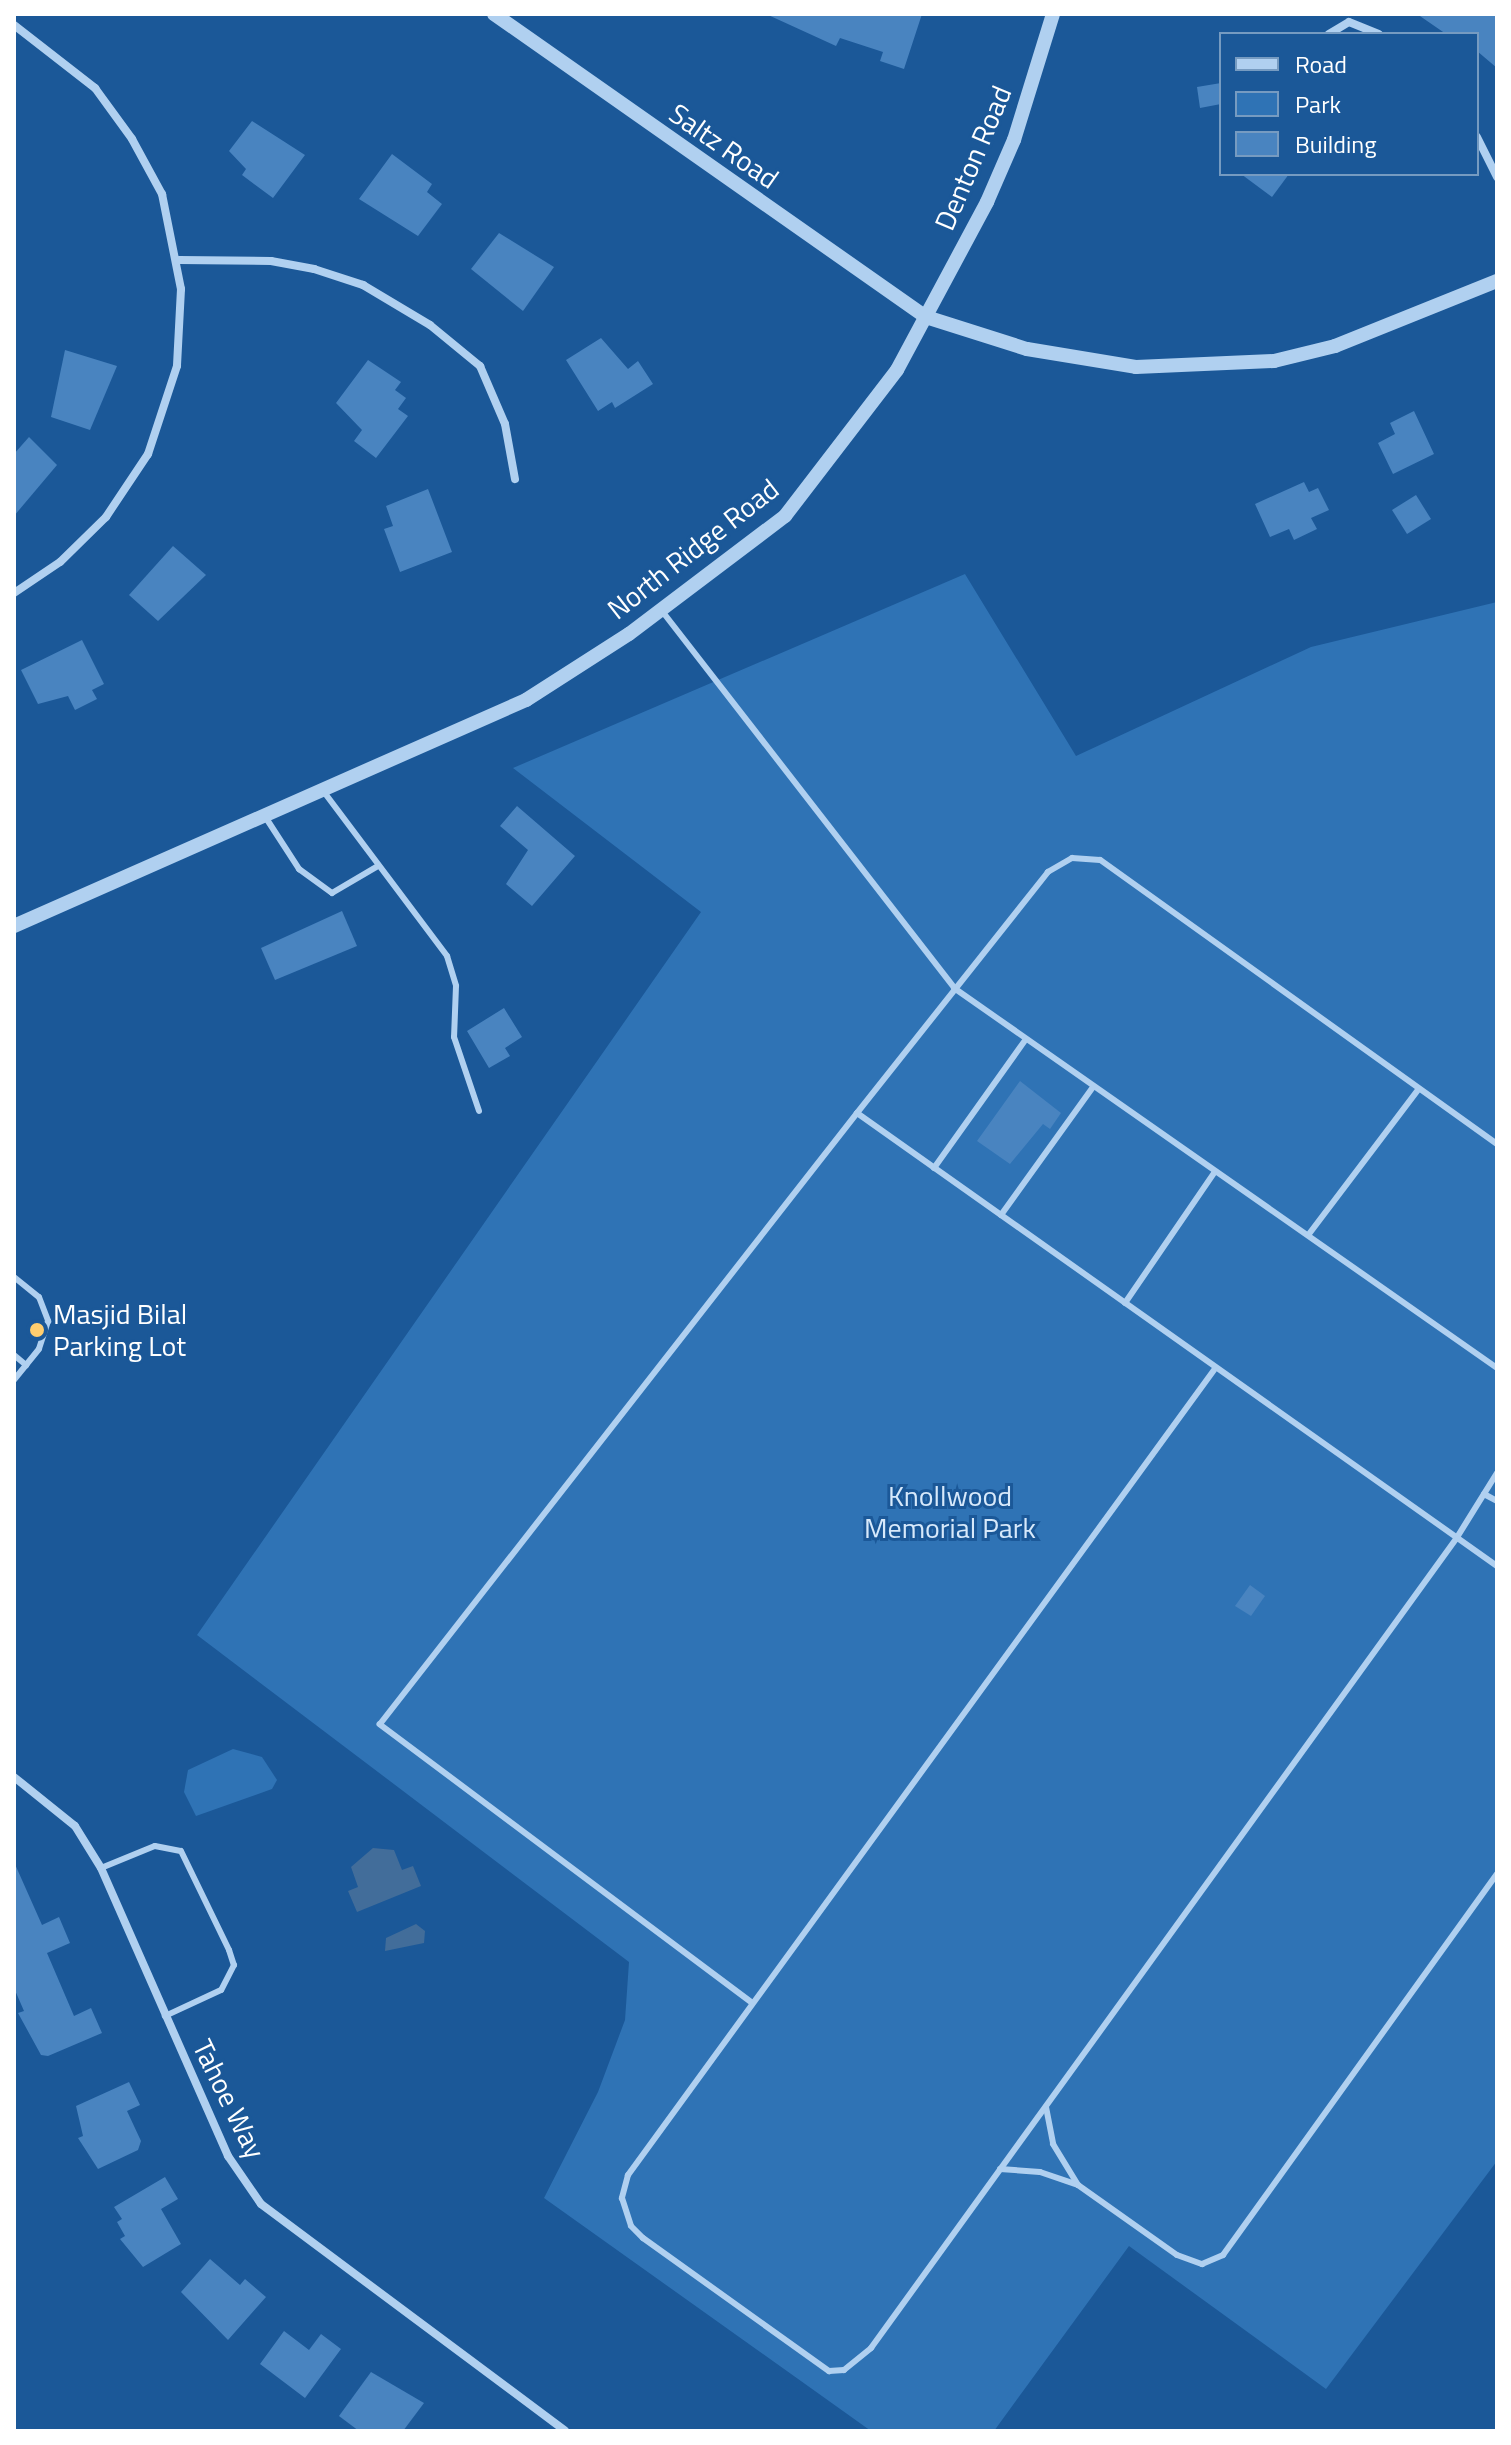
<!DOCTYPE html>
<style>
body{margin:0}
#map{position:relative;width:1511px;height:2445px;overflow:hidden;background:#1b5898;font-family:"Titillium Web",sans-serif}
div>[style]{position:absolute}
.green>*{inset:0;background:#2f73b5}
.water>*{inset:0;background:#426d9a}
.building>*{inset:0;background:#4984c0}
.service>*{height:6px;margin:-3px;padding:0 3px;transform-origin:3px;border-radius:3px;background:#b0d0f0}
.minor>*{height:8px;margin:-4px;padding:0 4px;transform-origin:4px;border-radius:4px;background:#b0d0f0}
.tertiary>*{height:14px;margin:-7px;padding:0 7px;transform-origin:7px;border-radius:7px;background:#b0d0f0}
.dots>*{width:22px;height:22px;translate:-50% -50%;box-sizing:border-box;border:4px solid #1b5898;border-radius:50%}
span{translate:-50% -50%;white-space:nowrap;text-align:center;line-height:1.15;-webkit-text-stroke:6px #1b5898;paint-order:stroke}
.street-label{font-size:28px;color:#fff}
.poi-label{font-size:28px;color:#fff}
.left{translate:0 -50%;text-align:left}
.park-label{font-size:28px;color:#d7e9fb}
.frame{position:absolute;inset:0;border:16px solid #fff;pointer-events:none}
.legend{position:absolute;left:1219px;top:32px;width:260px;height:144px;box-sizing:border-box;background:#1b5898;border:2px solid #769bc1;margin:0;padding:10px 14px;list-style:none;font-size:24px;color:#fff}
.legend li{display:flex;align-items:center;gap:16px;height:40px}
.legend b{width:40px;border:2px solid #769bc1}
</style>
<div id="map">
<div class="green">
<i style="clip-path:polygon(965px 574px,1076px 756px,1311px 647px,1497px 602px,1497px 2161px,1326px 2389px,1129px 2246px,994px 2431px,871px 2431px,544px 2198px,598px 2092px,625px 2020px,629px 1962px,197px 1635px,701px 912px,513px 768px)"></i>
<i style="clip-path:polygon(233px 1749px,262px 1757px,277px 1780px,272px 1789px,196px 1816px,184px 1792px,188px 1770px)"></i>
</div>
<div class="water">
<i style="clip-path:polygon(373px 1848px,394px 1850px,402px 1870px,413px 1866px,421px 1886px,357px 1912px,348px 1891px,358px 1887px,351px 1867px)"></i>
<i style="clip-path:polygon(416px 1924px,425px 1931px,424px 1943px,385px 1951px,386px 1938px)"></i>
</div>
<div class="building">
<i style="clip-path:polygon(766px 14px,922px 14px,904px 69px,880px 61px,883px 52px,840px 38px,836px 46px)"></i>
<i style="clip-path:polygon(1417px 14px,1497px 14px,1497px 68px,1477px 51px,1477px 34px,1446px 34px)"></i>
<i style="clip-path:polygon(1221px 83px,1221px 104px,1200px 108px,1197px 87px)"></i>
<i style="clip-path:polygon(252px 121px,305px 155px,273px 198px,242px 175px,246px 169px,229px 151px)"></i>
<i style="clip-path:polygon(392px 154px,432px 184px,427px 192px,442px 204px,418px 236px,359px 199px)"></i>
<i style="clip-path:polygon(1241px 174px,1289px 174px,1272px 197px)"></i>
<i style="clip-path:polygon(499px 233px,554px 267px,523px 311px,471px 269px)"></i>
<i style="clip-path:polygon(601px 338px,628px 369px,638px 361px,653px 384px,615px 408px,612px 402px,598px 411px,566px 360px)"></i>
<i style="clip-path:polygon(65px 350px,117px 366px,90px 430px,51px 417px)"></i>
<i style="clip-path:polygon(368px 360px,401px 382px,395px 390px,406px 398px,398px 409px,408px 416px,376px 458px,354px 441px,362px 430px,336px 403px)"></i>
<i style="clip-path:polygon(1414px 411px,1434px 454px,1393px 474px,1378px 443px,1395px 434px,1390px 423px)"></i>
<i style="clip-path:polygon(29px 437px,57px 465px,14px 516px,14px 454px)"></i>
<i style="clip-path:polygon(1304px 482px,1309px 492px,1318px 488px,1329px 510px,1311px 518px,1317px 529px,1294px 540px,1289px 529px,1270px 537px,1255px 504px)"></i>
<i style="clip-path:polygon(428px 489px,452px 552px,400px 572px,384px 529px,393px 526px,386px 506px)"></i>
<i style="clip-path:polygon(1416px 495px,1431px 519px,1407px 534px,1392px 510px)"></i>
<i style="clip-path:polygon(173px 546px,206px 575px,158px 621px,129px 595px)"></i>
<i style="clip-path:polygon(82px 640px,104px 684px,92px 690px,97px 699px,75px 710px,68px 696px,38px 704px,21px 670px)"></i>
<i style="clip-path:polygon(517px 806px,575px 856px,532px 906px,506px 884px,528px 850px,500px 826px)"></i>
<i style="clip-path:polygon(342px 911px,357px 946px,275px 980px,261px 948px)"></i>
<i style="clip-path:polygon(504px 1008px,522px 1037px,505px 1048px,510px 1056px,489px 1068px,467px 1031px)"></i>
<i style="clip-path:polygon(1020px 1081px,1061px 1113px,1050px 1129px,1043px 1124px,1010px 1164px,977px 1141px)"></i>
<i style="clip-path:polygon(1250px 1585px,1265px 1596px,1251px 1616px,1235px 1606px)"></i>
<i style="clip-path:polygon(14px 1862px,42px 1925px,59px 1917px,70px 1943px,47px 1953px,74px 2016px,91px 2008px,102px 2033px,48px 2056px,41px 2055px,18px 2013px,24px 2011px,14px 1988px)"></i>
<i style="clip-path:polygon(129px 2082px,140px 2105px,127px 2111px,141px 2141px,138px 2150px,98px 2169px,78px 2138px,83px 2136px,76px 2106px)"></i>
<i style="clip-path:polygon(165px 2177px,178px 2199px,161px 2209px,181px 2244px,143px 2267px,120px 2239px,125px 2236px,117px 2222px,122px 2219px,114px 2207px)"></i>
<i style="clip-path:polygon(210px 2259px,240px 2285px,245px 2279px,266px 2297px,228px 2340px,181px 2292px)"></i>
<i style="clip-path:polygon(284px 2331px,309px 2350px,321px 2334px,341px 2349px,305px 2398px,260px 2364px)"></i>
<i style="clip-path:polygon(371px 2372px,424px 2403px,403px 2431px,359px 2431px,339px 2416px)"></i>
</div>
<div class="service">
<i style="left:662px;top:611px;width:477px;rotate:52.2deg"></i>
<i style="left:954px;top:988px;width:663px;rotate:34.98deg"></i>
<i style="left:324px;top:792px;width:205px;rotate:53.1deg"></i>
<i style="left:447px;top:956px;width:31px;rotate:73deg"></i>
<i style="left:456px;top:986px;width:51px;rotate:92.2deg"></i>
<i style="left:454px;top:1037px;width:78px;rotate:71.3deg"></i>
<i style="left:266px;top:818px;width:61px;rotate:57.1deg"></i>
<i style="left:299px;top:869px;width:41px;rotate:36deg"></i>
<i style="left:332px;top:893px;width:53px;rotate:-30.4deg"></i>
<i style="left:1497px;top:1144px;width:488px;rotate:-144.4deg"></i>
<i style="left:1100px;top:860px;width:28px;rotate:-176deg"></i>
<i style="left:1072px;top:858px;width:28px;rotate:150deg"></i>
<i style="left:1048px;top:872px;width:308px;rotate:128.4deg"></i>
<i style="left:857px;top:1113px;width:784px;rotate:35.29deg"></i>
<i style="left:934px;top:1168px;width:158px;rotate:-54.5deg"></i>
<i style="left:1001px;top:1215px;width:158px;rotate:-54.3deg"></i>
<i style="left:1309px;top:1234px;width:181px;rotate:-52.9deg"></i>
<i style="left:14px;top:1277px;width:32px;rotate:39deg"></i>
<i style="left:39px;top:1297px;width:26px;rotate:69deg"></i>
<i style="left:48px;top:1321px;width:29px;rotate:108deg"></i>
<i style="left:39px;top:1349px;width:40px;rotate:129deg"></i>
<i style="left:1125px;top:1303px;width:158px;rotate:-55.6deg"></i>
<i style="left:14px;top:1355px;width:16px;rotate:40deg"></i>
<i style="left:1214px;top:1370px;width:996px;rotate:126.05deg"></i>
<i style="left:628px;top:2175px;width:24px;rotate:105deg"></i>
<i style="left:622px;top:2198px;width:29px;rotate:72deg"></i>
<i style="left:631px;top:2226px;width:17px;rotate:45deg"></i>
<i style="left:643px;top:2238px;width:229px;rotate:35.6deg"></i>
<i style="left:829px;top:2371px;width:15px;rotate:-4deg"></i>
<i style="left:844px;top:2370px;width:35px;rotate:-39deg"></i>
<i style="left:871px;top:2348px;width:998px;rotate:-54.13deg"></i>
<i style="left:1456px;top:1539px;width:78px;rotate:-58.2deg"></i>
<i style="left:1484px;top:1494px;width:15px;rotate:28deg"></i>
<i style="left:101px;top:1868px;width:58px;rotate:-22.2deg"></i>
<i style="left:155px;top:1846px;width:26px;rotate:11deg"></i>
<i style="left:181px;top:1851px;width:110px;rotate:64.1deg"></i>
<i style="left:229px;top:1950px;width:16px;rotate:72deg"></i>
<i style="left:234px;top:1965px;width:28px;rotate:117deg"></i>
<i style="left:221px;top:1990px;width:62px;rotate:155.1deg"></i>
<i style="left:751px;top:2002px;width:464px;rotate:-143.2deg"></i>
<i style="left:380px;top:1724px;width:775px;rotate:-52.02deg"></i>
<i style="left:1046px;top:2107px;width:38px;rotate:79deg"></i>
<i style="left:1053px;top:2144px;width:48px;rotate:58.6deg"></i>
<i style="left:1000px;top:2169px;width:40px;rotate:4.3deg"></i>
<i style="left:1040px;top:2172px;width:40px;rotate:18.9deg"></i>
<i style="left:1078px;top:2185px;width:121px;rotate:35.3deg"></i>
<i style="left:1177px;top:2255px;width:27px;rotate:20deg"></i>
<i style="left:1202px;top:2264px;width:23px;rotate:-23deg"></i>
<i style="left:1223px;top:2255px;width:469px;rotate:-54.3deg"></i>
</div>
<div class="minor">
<i style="left:14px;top:25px;width:103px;rotate:37.9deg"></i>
<i style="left:95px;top:88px;width:63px;rotate:54deg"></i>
<i style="left:132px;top:139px;width:63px;rotate:61.4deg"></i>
<i style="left:162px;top:194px;width:97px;rotate:78.7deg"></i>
<i style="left:181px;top:289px;width:77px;rotate:93deg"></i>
<i style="left:177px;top:366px;width:93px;rotate:108.2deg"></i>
<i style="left:148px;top:454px;width:76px;rotate:123.7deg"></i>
<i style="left:106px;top:517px;width:64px;rotate:135.6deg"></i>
<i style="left:60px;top:562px;width:55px;rotate:146deg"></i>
<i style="left:1329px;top:34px;width:23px;rotate:-31deg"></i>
<i style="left:1349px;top:22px;width:32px;rotate:22deg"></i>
<i style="left:1477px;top:137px;width:45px;rotate:63.4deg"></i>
<i style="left:179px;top:260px;width:92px;rotate:0.6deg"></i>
<i style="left:271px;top:261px;width:44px;rotate:10.5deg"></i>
<i style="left:314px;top:269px;width:52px;rotate:18.1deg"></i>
<i style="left:363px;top:285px;width:78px;rotate:30.8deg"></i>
<i style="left:430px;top:325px;width:65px;rotate:39.4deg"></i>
<i style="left:480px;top:366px;width:63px;rotate:66.7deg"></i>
<i style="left:505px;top:424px;width:56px;rotate:79.7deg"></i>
<i style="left:14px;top:1777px;width:78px;rotate:38.8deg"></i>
<i style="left:75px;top:1826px;width:49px;rotate:58.2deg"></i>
<i style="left:101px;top:1868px;width:315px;rotate:66.2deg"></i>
<i style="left:228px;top:2156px;width:58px;rotate:55.5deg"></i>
<i style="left:261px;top:2204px;width:379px;rotate:36.7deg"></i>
</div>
<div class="tertiary">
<i style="left:494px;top:14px;width:528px;rotate:35.05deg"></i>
<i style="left:926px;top:317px;width:106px;rotate:17.6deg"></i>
<i style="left:1027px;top:349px;width:110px;rotate:9.4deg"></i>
<i style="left:1136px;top:367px;width:138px;rotate:-2.5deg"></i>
<i style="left:1274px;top:361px;width:63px;rotate:-13.8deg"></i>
<i style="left:1335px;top:346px;width:175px;rotate:-21.9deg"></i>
<i style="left:14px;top:926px;width:560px;rotate:-23.82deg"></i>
<i style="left:526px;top:700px;width:122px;rotate:-32.7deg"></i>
<i style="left:629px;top:634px;width:196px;rotate:-37.1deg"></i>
<i style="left:785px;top:516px;width:184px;rotate:-52.5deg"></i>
<i style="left:897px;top:370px;width:191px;rotate:-61.8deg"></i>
<i style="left:987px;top:202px;width:68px;rotate:-66.5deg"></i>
<i style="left:1014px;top:140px;width:132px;rotate:-72.8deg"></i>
</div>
<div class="dots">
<i style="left:37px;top:1330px;background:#ffce6f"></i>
</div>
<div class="street-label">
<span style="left:724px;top:146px;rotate:35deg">Saltz Road</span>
<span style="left:973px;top:158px;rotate:-67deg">Denton Road</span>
<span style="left:693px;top:549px;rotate:-38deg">North Ridge Road</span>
<span style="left:229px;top:2099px;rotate:64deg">Tahoe Way</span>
</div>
<div class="poi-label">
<span class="left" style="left:53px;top:1330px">Masjid Bilal<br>Parking Lot</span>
</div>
<div class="park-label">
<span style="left:950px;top:1512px">Knollwood<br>Memorial Park</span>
</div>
<div class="frame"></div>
<ul class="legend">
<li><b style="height:10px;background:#b0d0f0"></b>Road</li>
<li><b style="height:22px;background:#2f73b5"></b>Park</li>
<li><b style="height:22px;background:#4984c0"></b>Building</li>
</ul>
</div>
